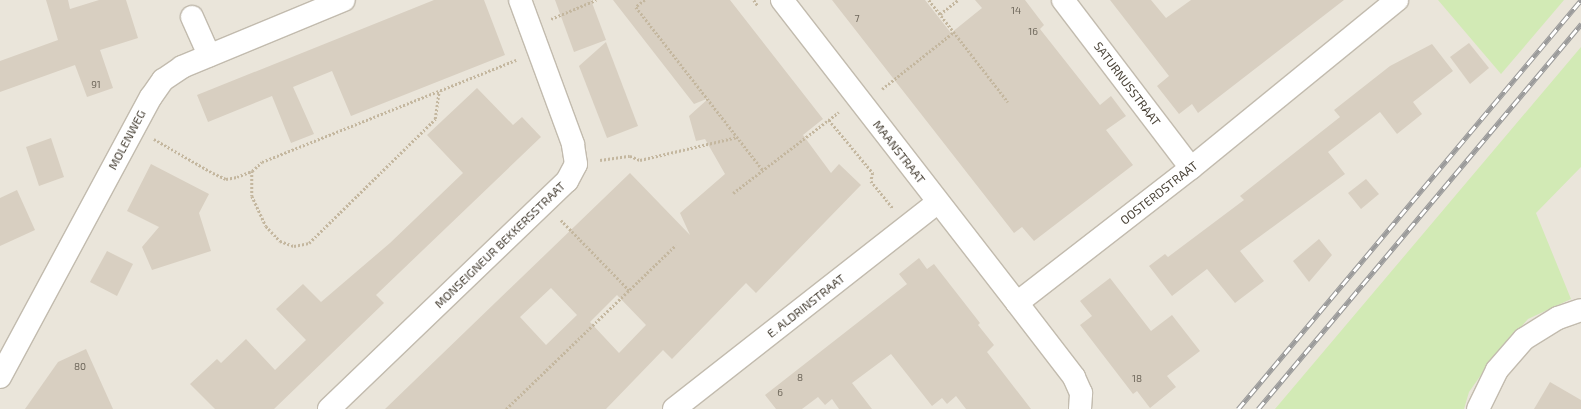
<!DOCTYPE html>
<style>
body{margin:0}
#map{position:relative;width:1581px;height:409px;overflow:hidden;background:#f6f3ec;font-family:"Exo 2",sans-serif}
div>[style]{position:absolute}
.residential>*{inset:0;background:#eae5da}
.green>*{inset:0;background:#d2eab5}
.building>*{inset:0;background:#d8cfc1}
.path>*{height:2.5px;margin-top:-1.25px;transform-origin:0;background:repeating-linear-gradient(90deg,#c4b79f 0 2px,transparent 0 4px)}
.roads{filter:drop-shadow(1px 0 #c2bbae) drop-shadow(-1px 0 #c2bbae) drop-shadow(0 1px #c2bbae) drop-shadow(0 -1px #c2bbae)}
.minor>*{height:22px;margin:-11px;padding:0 11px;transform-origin:11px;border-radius:11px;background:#fff}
.rail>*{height:4.5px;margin-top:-2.25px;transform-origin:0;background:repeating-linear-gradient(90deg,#fff 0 9px,#9a9a9a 0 18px);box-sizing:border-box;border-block:1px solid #9a9a9a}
span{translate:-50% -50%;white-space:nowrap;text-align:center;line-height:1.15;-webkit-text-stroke:4px #fff;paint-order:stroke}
.number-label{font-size:10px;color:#6e675b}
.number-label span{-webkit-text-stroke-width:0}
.street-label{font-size:12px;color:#4b4439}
</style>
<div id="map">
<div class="residential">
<i style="clip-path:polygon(0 0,1581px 0,1581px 409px,0 409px)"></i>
</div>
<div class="green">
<i style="clip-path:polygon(1438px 0,1564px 0,1501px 74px)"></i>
<i style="clip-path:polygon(1581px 47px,1581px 167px,1536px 213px,1571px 299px,1528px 319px,1493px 358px,1469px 392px,1464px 409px,1275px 409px)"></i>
</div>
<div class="building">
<i style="clip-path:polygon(46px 0,68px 0,70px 9px,99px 0,126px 0,138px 38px,100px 50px,113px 88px,87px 97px,75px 65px,0 92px,0 61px,58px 40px)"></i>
<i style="clip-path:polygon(434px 0,484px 0,505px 55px,351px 116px,332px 71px,293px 87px,314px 134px,291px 143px,272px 96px,208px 122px,197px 95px)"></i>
<i style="clip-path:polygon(555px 0,591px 0,606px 40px,574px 52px)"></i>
<i style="clip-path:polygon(evenodd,613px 0,730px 0,823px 119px,803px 135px,831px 173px,839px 164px,861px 185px,756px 293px,746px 283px,672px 359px,663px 350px,606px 409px,385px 409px,630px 173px,690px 235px,680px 213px,725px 174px,705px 139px,696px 141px,689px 116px,709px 98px,694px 104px,613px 0,551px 288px,577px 315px,546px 345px,520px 317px,551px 288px,613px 0,617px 295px,646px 325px,619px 353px,590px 322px,617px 295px)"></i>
<i style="clip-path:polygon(832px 0,925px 0,951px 33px,982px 8px,975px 0,1025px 0,1044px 25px,1040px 29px,1100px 105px,1111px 96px,1126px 116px,1106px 130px,1133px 165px,1034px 241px,1022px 227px,1014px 233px)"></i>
<i style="clip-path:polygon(1110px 0,1151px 0,1166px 18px,1191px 0,1344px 0,1198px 113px,1192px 104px,1179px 114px,1157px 86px,1169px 76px)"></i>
<i style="clip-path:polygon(606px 42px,638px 126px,607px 138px,579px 66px)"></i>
<i style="clip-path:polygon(1469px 43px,1489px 68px,1470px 84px,1450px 57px)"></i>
<i style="clip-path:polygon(1432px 44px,1453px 71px,1413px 102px,1422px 114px,1397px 134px,1380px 112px,1328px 152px,1345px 174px,1240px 251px,1264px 281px,1235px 303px,1207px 269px,1172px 296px,1149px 266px,1165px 254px,1168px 257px,1244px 200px,1240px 196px,1340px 117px,1334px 110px,1390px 66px)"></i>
<i style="clip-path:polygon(477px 88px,513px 125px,522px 117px,541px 137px,376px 295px,384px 303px,274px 409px,215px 409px,190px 384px,217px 359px,221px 363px,246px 339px,275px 370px,306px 340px,276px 309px,303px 284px,321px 302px,390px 243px,463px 173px,427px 135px)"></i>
<i style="clip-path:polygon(51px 138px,64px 177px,39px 186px,26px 147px)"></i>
<i style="clip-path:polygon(151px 164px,209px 194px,199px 213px,211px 251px,152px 270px,142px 247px,159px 227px,127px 211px)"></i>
<i style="clip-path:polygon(1366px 179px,1379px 194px,1361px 209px,1348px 193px)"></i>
<i style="clip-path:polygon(17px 190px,35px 230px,0 246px,0 198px)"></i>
<i style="clip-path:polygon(1319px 239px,1332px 255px,1309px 282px,1293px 261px)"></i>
<i style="clip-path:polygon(107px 251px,133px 264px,117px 296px,90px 282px)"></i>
<i style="clip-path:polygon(919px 258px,927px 269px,934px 264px,980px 323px,978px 325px,994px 345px,987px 352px,1031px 409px,966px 409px,956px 396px,947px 404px,942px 398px,932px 406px,891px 354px,852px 383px,872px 409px,839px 409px,832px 399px,825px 405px,818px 397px,802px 409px,776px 409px,765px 395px,907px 284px,899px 274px)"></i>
<i style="clip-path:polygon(1110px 278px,1151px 331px,1172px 315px,1200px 351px,1167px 376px,1176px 387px,1150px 408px,1137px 391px,1133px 394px,1080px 325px,1092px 316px,1080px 301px)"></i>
<i style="clip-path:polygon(86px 349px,113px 409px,25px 409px,58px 362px)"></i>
<i style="clip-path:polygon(1550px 382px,1581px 400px,1581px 409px,1534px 409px)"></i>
</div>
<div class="path">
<i style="left:645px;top:0;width:11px;rotate:142deg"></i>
<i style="left:636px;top:7px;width:207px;rotate:52.1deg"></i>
<i style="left:754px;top:0;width:7px;rotate:56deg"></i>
<i style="left:929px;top:0;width:129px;rotate:52.2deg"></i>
<i style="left:940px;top:14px;width:23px;rotate:-38deg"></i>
<i style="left:551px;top:19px;width:49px;rotate:-22.9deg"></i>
<i style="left:882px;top:89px;width:92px;rotate:-38.4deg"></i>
<i style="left:829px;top:120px;width:69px;rotate:50.3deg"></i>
<i style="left:873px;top:173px;width:8px;rotate:104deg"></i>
<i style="left:871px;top:181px;width:35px;rotate:51deg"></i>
<i style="left:154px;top:139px;width:68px;rotate:30deg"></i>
<i style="left:213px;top:173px;width:14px;rotate:25deg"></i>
<i style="left:226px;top:179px;width:11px;rotate:-10deg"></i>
<i style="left:237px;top:177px;width:16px;rotate:-22deg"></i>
<i style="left:252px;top:171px;width:13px;rotate:-42deg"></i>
<i style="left:262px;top:162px;width:274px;rotate:-21.9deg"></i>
<i style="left:600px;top:160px;width:30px;rotate:-8deg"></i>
<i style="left:630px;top:156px;width:11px;rotate:22deg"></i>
<i style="left:640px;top:160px;width:100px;rotate:-13.3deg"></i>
<i style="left:252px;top:171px;width:25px;rotate:90deg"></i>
<i style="left:252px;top:196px;width:33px;rotate:65deg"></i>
<i style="left:266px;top:226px;width:21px;rotate:47deg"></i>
<i style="left:280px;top:241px;width:15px;rotate:20deg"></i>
<i style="left:294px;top:246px;width:15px;rotate:-11deg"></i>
<i style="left:309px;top:243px;width:177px;rotate:-44.5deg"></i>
<i style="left:435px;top:119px;width:28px;rotate:-82deg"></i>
<i style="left:733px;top:193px;width:133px;rotate:-37.4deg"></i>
<i style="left:561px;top:220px;width:98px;rotate:45.8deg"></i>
<i style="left:506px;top:409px;width:236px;rotate:-44deg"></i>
</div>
<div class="roads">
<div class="minor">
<i style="left:782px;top:0;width:383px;rotate:52.2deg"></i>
<i style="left:1063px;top:0;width:211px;rotate:52.7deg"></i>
<i style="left:192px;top:17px;width:42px;rotate:65.9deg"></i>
<i style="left:0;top:377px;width:318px;rotate:-61.7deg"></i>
<i style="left:151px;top:97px;width:21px;rotate:-55deg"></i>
<i style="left:163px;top:80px;width:23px;rotate:-34deg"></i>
<i style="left:182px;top:67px;width:175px;rotate:-22.5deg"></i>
<i style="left:329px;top:409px;width:330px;rotate:-43.8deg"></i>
<i style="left:567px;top:181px;width:19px;rotate:-62deg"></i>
<i style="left:576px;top:164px;width:20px;rotate:-99deg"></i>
<i style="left:573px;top:144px;width:153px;rotate:-110.2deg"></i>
<i style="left:674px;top:409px;width:335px;rotate:-38.1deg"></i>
<i style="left:1080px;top:409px;width:16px;rotate:-86deg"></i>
<i style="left:1081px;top:393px;width:17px;rotate:-114deg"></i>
<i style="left:1074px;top:377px;width:93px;rotate:-127.6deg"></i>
<i style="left:1017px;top:303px;width:220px;rotate:-37.8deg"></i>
<i style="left:1191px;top:168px;width:266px;rotate:-39.2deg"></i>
<i style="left:1478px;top:409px;width:43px;rotate:-64deg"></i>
<i style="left:1497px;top:370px;width:41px;rotate:-48.9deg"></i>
<i style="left:1524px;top:339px;width:40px;rotate:-32deg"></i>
<i style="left:1558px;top:318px;width:24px;rotate:-19deg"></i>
</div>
</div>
<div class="rail">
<i style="left:1238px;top:409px;width:534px;rotate:-50.02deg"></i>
<i style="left:1258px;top:409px;width:503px;rotate:-50deg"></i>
</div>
<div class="number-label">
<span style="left:1016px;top:11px">14</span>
<span style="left:857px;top:19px">7</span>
<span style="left:1033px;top:32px">16</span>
<span style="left:96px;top:85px">91</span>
<span style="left:80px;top:367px">80</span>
<span style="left:800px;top:378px">8</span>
<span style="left:1137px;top:379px">18</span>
<span style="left:780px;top:393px">6</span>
</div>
<div class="street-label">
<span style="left:1127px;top:84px;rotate:53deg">SATURNUSSTRAAT</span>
<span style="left:127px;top:140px;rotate:-62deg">MOLENWEG</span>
<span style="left:899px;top:152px;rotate:52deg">MAANSTRAAT</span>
<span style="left:1159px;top:193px;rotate:-38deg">OOSTERDSTRAAT</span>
<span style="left:500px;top:245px;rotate:-44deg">MONSEIGNEUR BEKKERSSTRAAT</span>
<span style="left:806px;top:306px;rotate:-38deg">E. ALDRINSTRAAT</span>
</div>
</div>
